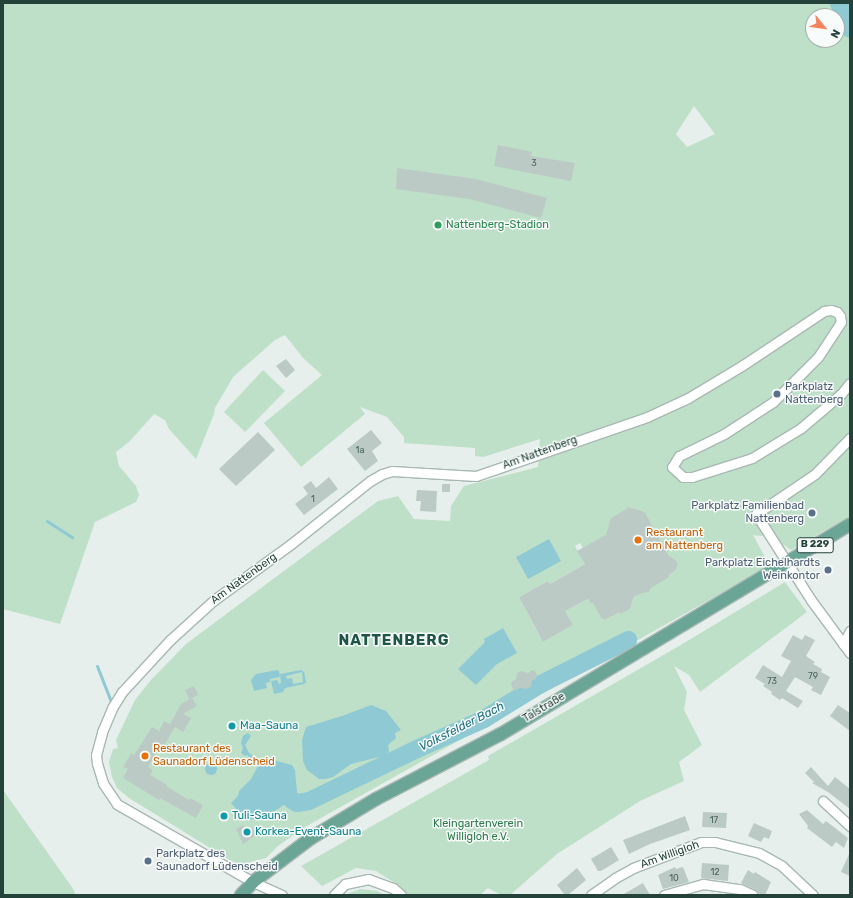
<!DOCTYPE html>
<meta charset="utf-8">
<style>
body{margin:0}
#map{position:relative;width:853px;height:898px;overflow:hidden;background:#e6efeb;font-family:Rubik,sans-serif}
div>[style]{position:absolute}
.green>*{inset:0;background:#bfe0c8}
.water>*{inset:0;background:#8ec9d4}
.round{border-radius:50%}
.stream>*{height:3px;margin:-1.5px;padding:0 1.5px;transform-origin:1.5px;border-radius:1.5px;background:#8ec9d4}
.river>*{height:18px;margin:-9px;padding:0 9px;transform-origin:9px;border-radius:9px;background:#8ec9d4}
.building>*{inset:0;background:#bbcac4}
.roads{filter:drop-shadow(1px 0 #a8b8b2) drop-shadow(-1px 0 #a8b8b2) drop-shadow(0 1px #a8b8b2) drop-shadow(0 -1px #a8b8b2)}
.street>*{height:9px;margin:-4.5px;padding:0 4.5px;transform-origin:4.5px;border-radius:4.5px;background:#fff}
.primary>*{height:12px;margin:-6px;padding:0 6px;transform-origin:6px;border-radius:6px;background:#6aa596}
.dots>*{width:11px;height:11px;translate:-50% -50%;box-sizing:border-box;border:2px solid #f7fbf9;border-radius:50%}
span{translate:-50% -50%;white-space:nowrap;text-align:center;line-height:1.15;-webkit-text-stroke:3px #f7fbf9;paint-order:stroke}
.number-label{font-size:9px;color:#4a645c}
.number-label span{-webkit-text-stroke-width:0}
.shield-label span{padding:1px 3px;background:#f7fbf9;border:1px solid;border-radius:3px;-webkit-text-stroke-width:0}
.shield-label{font-size:10px;color:#24423a;font-weight:700}
.leisure-label{font-size:11px;color:#27864d}
.left{translate:0 -50%;text-align:left}
.service-label{font-size:11px;color:#4e5e75}
.right{translate:-100% -50%;text-align:right}
.street-label{font-size:11px;color:#24423a}
.food-label{font-size:11px;color:#c56008}
.culture-label{font-size:11px;color:#0d838f}
.park-label{font-size:11px;color:#2d7a4b}
.water-label{font-size:12px;color:#1c6f80;font-style:italic}
.district-label{font-size:15px;color:#1f5548;font-weight:700;letter-spacing:1px}
.frame{position:absolute;inset:0;border:4px solid #24423a;pointer-events:none}
.north{position:absolute;left:805px;top:8px;width:40px;height:40px;box-sizing:border-box;background:#f7fbf9;border:1px solid #a3b1ad;border-radius:50%;rotate:119deg;font-size:11px;font-weight:700;line-height:16px;text-align:center;color:#24423a}
.north::after{content:'';display:block;margin:auto;width:14px;height:18px;background:#f4845f;clip-path:polygon(50% 0,100% 100%,50% 72%,0 100%)}
</style>
<div id="map">
<div class="green">
<i style="clip-path:polygon(evenodd,3px 3px,850px 3px,850px 516px,791px 550px,772px 537px,753px 535px,770px 566px,305px 827px,278px 846px,266px 858px,239px 865px,228px 859px,129px 798px,117px 788px,112px 777px,109px 762px,113px 749px,118px 748px,116px 740px,135px 700px,151px 680px,186px 644px,378px 501px,398px 496px,414px 519px,450px 521px,451px 506px,464px 486px,538px 467px,540px 439px,483px 457px,475px 456px,475px 448px,404px 443px,404px 437px,387px 417px,360px 407px,365px 414px,301px 467px,264px 423px,322px 375px,303px 358px,285px 335px,275px 340px,233px 377px,215px 408px,214px 414px,196px 459px,169px 429px,165px 420px,154px 414px,130px 441px,116px 452px,119px 466px,136px 486px,139px 495px,136px 502px,95px 522px,60px 624px,3px 609px,3px 3px,813px 16px,837px 16px,837px 40px,813px 40px,813px 16px,3px 3px,694px 106px,715px 134px,687px 147px,676px 134px,694px 106px,3px 3px,629px 507px,645px 512px,669px 556px,675px 559px,678px 564px,676px 570px,670px 574px,668px 578px,650px 588px,649px 592px,643px 592px,634px 597px,630px 609px,621px 614px,618px 613px,605px 620px,602px 619px,612px 592px,591px 604px,588px 599px,565px 611px,573px 625px,543px 642px,519px 597px,548px 581px,550px 584px,585px 564px,575px 546px,580px 543px,586px 553px,607px 535px,611px 518px,629px 507px)"></i>
<i style="clip-path:polygon(263px 370px,285px 391px,245px 432px,224px 412px)"></i>
<i style="clip-path:polygon(785px 582px,807px 612px,700px 692px,689px 675px,674px 666px,687px 692px,684px 710px,702px 745px,679px 762px,684px 781px,640px 801px,557px 854px,510px 895px,501px 895px,488px 888px,480px 895px,409px 895px,398px 885px,376px 871px,356px 868px,322px 886px,301px 866px,489px 760px,488px 756px,679px 646px)"></i>
<i style="clip-path:polygon(3px 790px,74px 890px,75px 895px,3px 895px)"></i>
<i style="clip-path:polygon(360px 889px,377px 891px,384px 895px,345px 895px)"></i>
</div>
<div class="water">
<i style="clip-path:polygon(549px 539px,561px 561px,528px 579px,516px 557px)"></i>
<i style="clip-path:polygon(503px 628px,517px 653px,497px 664px,476px 685px,458px 669px,485px 642px,484px 639px)"></i>
<i style="clip-path:polygon(277px 670px,279px 671px,280px 677px,270px 679px,270px 682px,266px 683px,267px 688px,254px 691px,251px 680px,256px 674px)"></i>
<i style="clip-path:polygon(evenodd,301px 670px,304px 672px,306px 682px,304px 684px,285px 688px,283px 692px,274px 694px,271px 681px,277px 680px,279px 684px,281px 683px,280px 674px,301px 670px,302px 672px,303px 682px,293px 684px,292px 678px,287px 679px,286px 676px,302px 672px)"></i>
<i style="clip-path:polygon(371px 705px,386px 711px,401px 730px,395px 733px,396px 738px,388px 745px,389px 751px,387px 755px,351px 764px,333px 777px,325px 779px,319px 779px,307px 770px,303px 761px,302px 740px,306px 727px,342px 716px)"></i>
<i style="clip-path:polygon(248px 733px,251px 736px,245px 745px,249px 753px,245px 756px,241px 753px,243px 748px,241px 743px,243px 736px)"></i>
<i style="clip-path:polygon(273px 760px,292px 765px,295px 770px,297px 792px,292px 800px,270px 814px,246px 821px,231px 803px,238px 796px,239px 791px,251px 779px,258px 766px)"></i>
<i class="round" style="left:205px;top:763px;width:12px;height:12px"></i>
</div>
<div class="stream">
<i style="left:47px;top:521px;width:30px;rotate:33deg"></i>
<i style="left:97px;top:666px;width:41px;rotate:68.5deg"></i>
<i style="left:248px;top:754px;width:17px;rotate:36deg"></i>
</div>
<div class="river">
<i style="left:839px;top:3px;width:28px;rotate:67deg"></i>
<i style="left:292px;top:800px;width:6px;rotate:31deg"></i>
<i style="left:297px;top:803px;width:12px;rotate:-9deg"></i>
<i style="left:309px;top:801px;width:120px;rotate:-25.7deg"></i>
<i style="left:417px;top:749px;width:73px;rotate:-24.1deg"></i>
<i style="left:484px;top:719px;width:65px;rotate:-31.7deg"></i>
<i style="left:539px;top:685px;width:100px;rotate:-26.8deg"></i>
</div>
<div class="building">
<i style="clip-path:polygon(498px 145px,532px 152px,531px 156px,575px 163px,571px 181px,494px 166px)"></i>
<i style="clip-path:polygon(397px 168px,476px 179px,547px 198px,541px 218px,469px 199px,396px 189px)"></i>
<i style="clip-path:polygon(286px 359px,295px 370px,286px 378px,276px 366px)"></i>
<i style="clip-path:polygon(371px 430px,382px 443px,372px 451px,378px 461px,365px 471px,347px 449px)"></i>
<i style="clip-path:polygon(258px 432px,275px 450px,236px 486px,219px 469px)"></i>
<i style="clip-path:polygon(329px 477px,338px 489px,304px 515px,295px 504px,308px 494px,303px 487px,311px 481px,316px 488px)"></i>
<i style="clip-path:polygon(442px 484px,450px 484px,450px 492px,442px 492px)"></i>
<i style="clip-path:polygon(417px 490px,437px 491px,436px 512px,420px 511px,421px 501px,416px 501px)"></i>
<i style="clip-path:polygon(629px 507px,645px 512px,669px 556px,675px 559px,678px 564px,676px 570px,670px 574px,668px 578px,651px 588px,649px 592px,642px 593px,634px 597px,630px 609px,621px 614px,618px 613px,605px 620px,602px 619px,593px 603px,591px 604px,588px 599px,565px 611px,573px 625px,543px 642px,519px 597px,548px 581px,550px 584px,585px 564px,577px 551px,606px 535px,611px 518px)"></i>
<i style="clip-path:polygon(793px 635px,802px 640px,805px 635px,815px 640px,806px 656px,815px 662px,813px 664px,822px 669px,821px 672px,830px 677px,821px 695px,811px 690px,813px 687px,795px 677px,786px 691px,803px 701px,798px 708px,782px 698px,780px 700px,771px 694px,772px 692px,763px 686px,765px 684px,755px 678px,763px 665px,782px 677px,791px 661px,781px 656px)"></i>
<i style="clip-path:polygon(532px 670px,535px 671px,537px 675px,536px 679px,532px 681px,531px 687px,526px 689px,520px 688px,514px 691px,511px 685px,512px 682px,516px 679px,517px 673px,521px 671px,528px 673px)"></i>
<i style="clip-path:polygon(194px 686px,198px 695px,189px 699px,185px 690px)"></i>
<i style="clip-path:polygon(192px 698px,197px 706px,183px 714px,191px 718px,183px 732px,175px 727px,161px 751px,158px 749px,148px 767px,153px 770px,150px 775px,167px 785px,166px 786px,189px 800px,190px 798px,203px 805px,196px 818px,160px 798px,159px 800px,123px 778px,128px 769px,123px 767px,131px 753px,134px 755px,152px 727px,159px 731px,164px 721px,170px 724px,181px 704px)"></i>
<i style="clip-path:polygon(838px 705px,850px 713px,850px 731px,830px 716px)"></i>
<i style="clip-path:polygon(811px 767px,828px 786px,835px 777px,850px 789px,850px 809px,828px 792px,812px 783px,814px 782px,805px 773px)"></i>
<i style="clip-path:polygon(807px 810px,823px 824px,826px 821px,848px 838px,844px 848px,836px 842px,832px 847px,807px 828px,808px 826px,799px 814px)"></i>
<i style="clip-path:polygon(222px 811px,227px 811px,229px 816px,227px 820px,222px 820px,219px 815px)"></i>
<i style="clip-path:polygon(703px 812px,727px 813px,726px 828px,702px 827px)"></i>
<i style="clip-path:polygon(685px 816px,690px 830px,650px 844px,629px 854px,623px 840px)"></i>
<i style="clip-path:polygon(754px 823px,772px 831px,769px 839px,764px 837px,761px 842px,748px 836px)"></i>
<i style="clip-path:polygon(243px 825px,247px 831px,252px 827px,256px 835px,243px 844px,236px 829px)"></i>
<i style="clip-path:polygon(611px 847px,619px 860px,601px 871px,598px 871px,591px 859px)"></i>
<i style="clip-path:polygon(850px 852px,850px 876px,841px 872px)"></i>
<i style="clip-path:polygon(702px 863px,729px 865px,728px 881px,701px 878px)"></i>
<i style="clip-path:polygon(675px 867px,676px 869px,683px 867px,689px 882px,663px 889px,658px 875px)"></i>
<i style="clip-path:polygon(577px 868px,586px 880px,568px 895px,565px 895px,557px 885px)"></i>
<i style="clip-path:polygon(748px 870px,754px 874px,755px 872px,771px 882px,765px 895px,761px 895px,756px 890px,741px 883px)"></i>
<i style="clip-path:polygon(643px 883px,650px 895px,622px 895px)"></i>
</div>
<div class="roads">
<div class="street">
<i style="left:850px;top:438px;width:50px;rotate:134.2deg"></i>
<i style="left:815px;top:474px;width:71px;rotate:145.9deg"></i>
<i style="left:756px;top:514px;width:102px;rotate:57.4deg"></i>
<i style="left:811px;top:600px;width:66px;rotate:53.7deg"></i>
<i style="left:843px;top:644px;width:15px;rotate:-62deg"></i>
<i style="left:823px;top:801px;width:37px;rotate:43deg"></i>
<i style="left:282px;top:895px;width:32px;rotate:-156deg"></i>
<i style="left:253px;top:882px;width:157px;rotate:-150.2deg"></i>
<i style="left:117px;top:804px;width:25px;rotate:-124deg"></i>
<i style="left:103px;top:783px;width:21px;rotate:-107deg"></i>
<i style="left:97px;top:763px;width:8px;rotate:-97deg"></i>
<i style="left:96px;top:755px;width:24px;rotate:-75deg"></i>
<i style="left:102px;top:732px;width:26px;rotate:-67deg"></i>
<i style="left:112px;top:708px;width:19px;rotate:-58deg"></i>
<i style="left:122px;top:692px;width:71px;rotate:-47.3deg"></i>
<i style="left:170px;top:640px;width:59px;rotate:-42.3deg"></i>
<i style="left:214px;top:600px;width:95px;rotate:-36deg"></i>
<i style="left:291px;top:544px;width:101px;rotate:-38.6deg"></i>
<i style="left:370px;top:481px;width:14px;rotate:-30deg"></i>
<i style="left:382px;top:474px;width:10px;rotate:-17deg"></i>
<i style="left:392px;top:471px;width:84px;rotate:3.4deg"></i>
<i style="left:476px;top:476px;width:181px;rotate:-19deg"></i>
<i style="left:647px;top:417px;width:45px;rotate:-24.9deg"></i>
<i style="left:688px;top:398px;width:64px;rotate:-31deg"></i>
<i style="left:743px;top:365px;width:97px;rotate:-33.7deg"></i>
<i style="left:824px;top:311px;width:7px;rotate:-8deg"></i>
<i style="left:831px;top:310px;width:6px;rotate:18deg"></i>
<i style="left:837px;top:312px;width:5px;rotate:53deg"></i>
<i style="left:840px;top:316px;width:6px;rotate:81deg"></i>
<i style="left:841px;top:322px;width:42px;rotate:123.3deg"></i>
<i style="left:818px;top:357px;width:64px;rotate:135deg"></i>
<i style="left:773px;top:402px;width:59px;rotate:146.9deg"></i>
<i style="left:724px;top:434px;width:50px;rotate:153.9deg"></i>
<i style="left:679px;top:456px;width:13px;rotate:122deg"></i>
<i style="left:672px;top:467px;width:15px;rotate:42deg"></i>
<i style="left:683px;top:477px;width:9px"></i>
<i style="left:692px;top:477px;width:63px;rotate:-17.6deg"></i>
<i style="left:752px;top:458px;width:57px;rotate:-31.5deg"></i>
<i style="left:801px;top:428px;width:52px;rotate:-40.4deg"></i>
<i style="left:841px;top:394px;width:14px;rotate:-51deg"></i>
<i style="left:334px;top:895px;width:16px;rotate:-45deg"></i>
<i style="left:345px;top:884px;width:24px;rotate:-12deg"></i>
<i style="left:368px;top:879px;width:27px;rotate:20deg"></i>
<i style="left:393px;top:888px;width:11px;rotate:41deg"></i>
<i style="left:591px;top:895px;width:29px;rotate:-35deg"></i>
<i style="left:615px;top:878px;width:21px;rotate:-29deg"></i>
<i style="left:633px;top:868px;width:73px;rotate:-20.9deg"></i>
<i style="left:701px;top:842px;width:14px"></i>
<i style="left:715px;top:842px;width:45px;rotate:14deg"></i>
<i style="left:759px;top:853px;width:26px;rotate:29deg"></i>
<i style="left:782px;top:866px;width:42px;rotate:43.1deg"></i>
<i style="left:664px;top:895px;width:41px;rotate:-15.8deg"></i>
<i style="left:703px;top:884px;width:37px;rotate:8deg"></i>
<i style="left:740px;top:889px;width:14px;rotate:25deg"></i>
</div>
<div class="primary">
<i style="left:241px;top:895px;width:18px;rotate:-47deg"></i>
<i style="left:253px;top:882px;width:73px;rotate:-37.2deg"></i>
<i style="left:311px;top:838px;width:76px;rotate:-31deg"></i>
<i style="left:376px;top:799px;width:141px;rotate:-27.5deg"></i>
<i style="left:501px;top:734px;width:407px;rotate:-31deg"></i>
</div>
</div>
<div class="dots">
<i style="left:438px;top:225px;background:#2e9e5b"></i>
<i style="left:777px;top:394px;background:#5c6f8a"></i>
<i style="left:812px;top:513px;background:#5c6f8a"></i>
<i style="left:638px;top:540px;background:#e8710a"></i>
<i style="left:828px;top:570px;background:#5c6f8a"></i>
<i style="left:232px;top:726px;background:#0f9aa8"></i>
<i style="left:145px;top:756px;background:#e8710a"></i>
<i style="left:224px;top:816px;background:#0f9aa8"></i>
<i style="left:247px;top:832px;background:#0f9aa8"></i>
<i style="left:148px;top:861px;background:#5c6f8a"></i>
</div>
<div class="number-label">
<span style="left:534px;top:163px">3</span>
<span style="left:360px;top:450px">1a</span>
<span style="left:313px;top:499px">1</span>
<span style="left:813px;top:676px">79</span>
<span style="left:772px;top:681px">73</span>
<span style="left:714px;top:820px">17</span>
<span style="left:715px;top:872px">12</span>
<span style="left:674px;top:878px">10</span>
</div>
<div class="shield-label">
<span style="left:815px;top:545px">B 229</span>
</div>
<div class="leisure-label">
<span class="left" style="left:446px;top:225px">Nattenberg-Stadion</span>
</div>
<div class="service-label">
<span class="left" style="left:785px;top:394px">Parkplatz<br>Nattenberg</span>
<span class="right" style="left:804px;top:513px">Parkplatz Familienbad<br>Nattenberg</span>
<span class="right" style="left:820px;top:570px">Parkplatz Eichelhardts<br>Weinkontor</span>
<span class="left" style="left:156px;top:861px">Parkplatz des<br>Saunadorf Lüdenscheid</span>
</div>
<div class="street-label">
<span style="left:540px;top:453px;rotate:-20deg">Am Nattenberg</span>
<span style="left:244px;top:579px;rotate:-36deg">Am Nattenberg</span>
<span style="left:544px;top:708px;rotate:-31deg">Talstraße</span>
<span style="left:670px;top:855px;rotate:-20deg">Am Willigloh</span>
</div>
<div class="food-label">
<span class="left" style="left:646px;top:540px">Restaurant<br>am Nattenberg</span>
<span class="left" style="left:153px;top:756px">Restaurant des<br>Saunadorf Lüdenscheid</span>
</div>
<div class="culture-label">
<span class="left" style="left:240px;top:726px">Maa-Sauna</span>
<span class="left" style="left:232px;top:816px">Tuli-Sauna</span>
<span class="left" style="left:255px;top:832px">Korkea-Event-Sauna</span>
</div>
<div class="park-label">
<span style="left:478px;top:831px">Kleingartenverein<br>Willigloh e.V.</span>
</div>
<div class="water-label">
<span style="left:462px;top:727px;rotate:-27deg">Volksfelder Bach</span>
</div>
<div class="district-label">
<span style="left:394px;top:641px">NATTENBERG</span>
</div>
<div class="frame"></div>
<div class="north">N</div>
</div>
